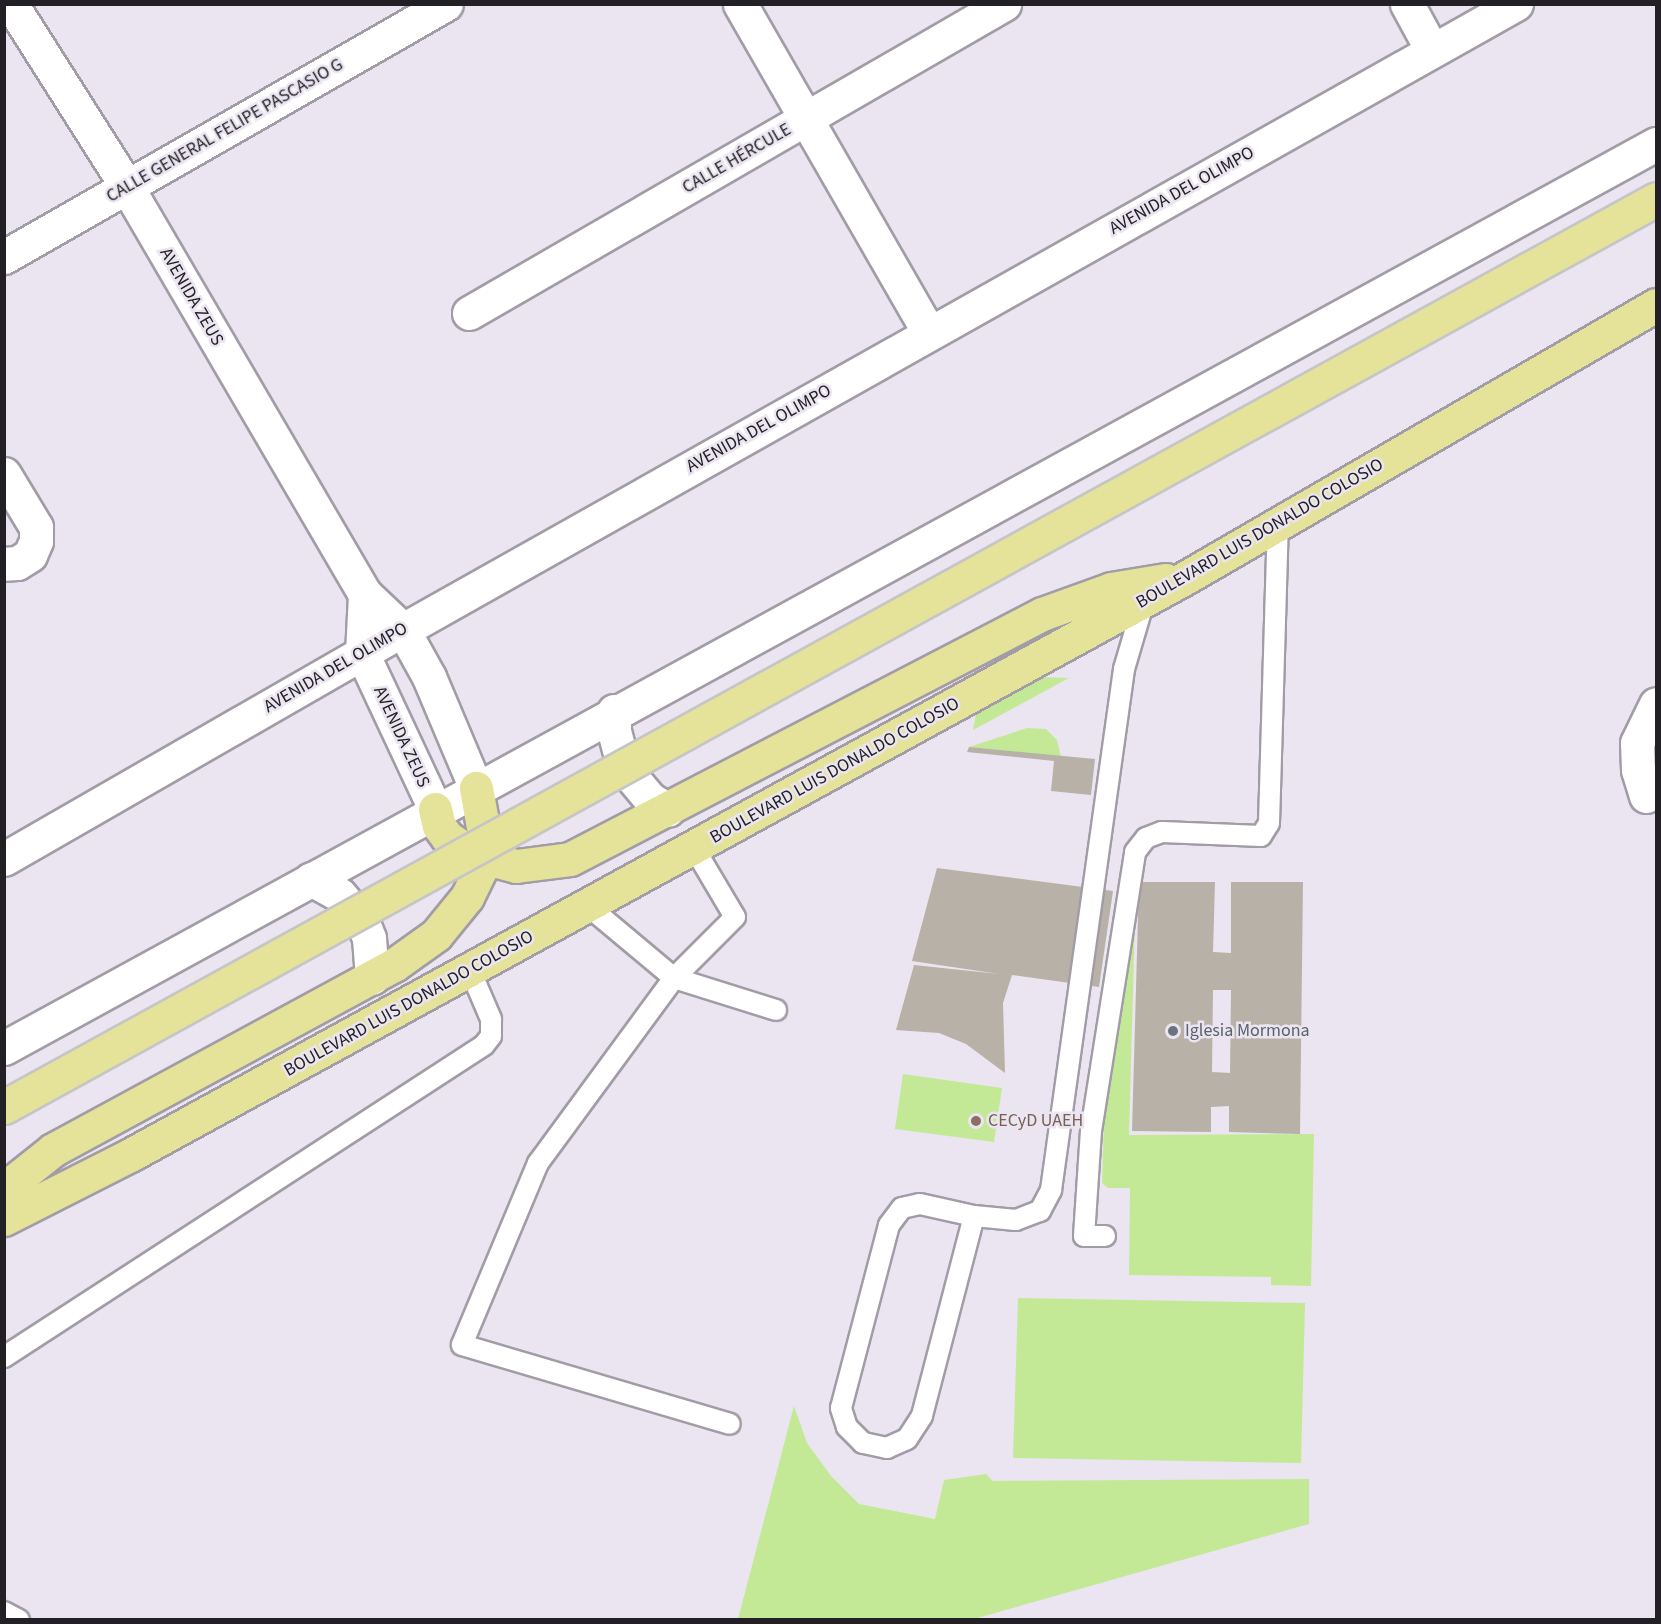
<!DOCTYPE html>
<meta charset="utf-8">
<style>
body{margin:0}
#map{position:relative;width:1661px;height:1624px;overflow:hidden;background:#eae5f0;font-family:"Source Sans 3",sans-serif}
div>[style]{position:absolute}
.green>*{inset:0;background:#c4e996}
.building>*{inset:0;background:#b8b1a7}
.roads{filter:drop-shadow(2px 0 #a19ca6) drop-shadow(-2px 0 #a19ca6) drop-shadow(0 2px #a19ca6) drop-shadow(0 -2px #a19ca6)}
.service>*{height:20px;margin:-10px;padding:0 10px;transform-origin:10px;border-radius:10px;background:#fff}
.minor>*{height:33px;margin:-16.5px;padding:0 16.5px;transform-origin:16.5px;border-radius:16.5px;background:#fff}
.tertiary>*{height:33px;margin:-16.5px;padding:0 16.5px;transform-origin:16.5px;border-radius:16.5px;background:#fff}
.primary>*{height:33px;margin:-16.5px;padding:0 16.5px;transform-origin:16.5px;border-radius:16.5px;background:#e5e39a}
.bridges{filter:drop-shadow(2px 0 #c6c5c6) drop-shadow(-2px 0 #c6c5c6) drop-shadow(0 2px #c6c5c6) drop-shadow(0 -2px #c6c5c6)}
.primary-bridge>*{height:33px;margin:-16.5px;padding:0 16.5px;transform-origin:16.5px;border-radius:16.5px;background:#e5e39a}
.dots>*{width:16px;height:16px;translate:-50% -50%;box-sizing:border-box;border:3px solid #eae5f0;border-radius:50%}
span{translate:-50% -50%;white-space:nowrap;text-align:center;line-height:1.15;-webkit-text-stroke:5px #eae5f0;paint-order:stroke}
.street-label{font-size:18px;color:#222024}
.worship-label{font-size:18px;color:#5b616d}
.left{translate:0 -50%;text-align:left}
.education-label{font-size:18px;color:#785e54}
.frame{position:absolute;inset:0;border:6px solid #222024;pointer-events:none}
</style>
<div id="map">
<div class="green">
<i style="clip-path:polygon(1043px 677px,1069px 678px,973px 730px,976px 714px)"></i>
<i style="clip-path:polygon(1027px 728px,1046px 729px,1057px 740px,1061px 757px,969px 747px)"></i>
<i style="clip-path:polygon(1136px 884px,1129px 1135px,1314px 1134px,1311px 1286px,1271px 1285px,1271px 1277px,1129px 1275px,1130px 1188px,1108px 1188px,1102px 1183px,1104px 1120px)"></i>
<i style="clip-path:polygon(903px 1074px,1002px 1088px,994px 1142px,895px 1129px)"></i>
<i style="clip-path:polygon(1018px 1298px,1305px 1303px,1301px 1463px,1013px 1458px)"></i>
<i style="clip-path:polygon(794px 1406px,807px 1443px,831px 1476px,859px 1504px,935px 1519px,944px 1480px,986px 1474px,993px 1481px,1309px 1479px,1309px 1524px,974px 1619px,738px 1619px)"></i>
</div>
<div class="building">
<i style="clip-path:polygon(969px 747px,1095px 759px,1091px 795px,1051px 791px,1054px 761px,967px 752px)"></i>
<i style="clip-path:polygon(937px 868px,1113px 891px,1099px 987px,1012px 975px,1003px 1003px,1005px 1073px,966px 1044px,939px 1033px,896px 1030px,914px 965px,999px 974px,912px 961px)"></i>
<i style="clip-path:polygon(evenodd,1139px 882px,1215px 882px,1213px 952px,1231px 953px,1231px 882px,1303px 882px,1300px 1134px,1229px 1132px,1229px 1106px,1211px 1107px,1211px 1132px,1132px 1131px,1139px 882px,1213px 990px,1231px 990px,1230px 1073px,1212px 1072px,1213px 990px)"></i>
</div>
<div class="roads">
<div class="service">
<i style="left:694px;top:848px;width:80px;rotate:59.3deg"></i>
<i style="left:735px;top:917px;width:86px;rotate:135deg"></i>
<i style="left:674px;top:978px;width:230px;rotate:126.3deg"></i>
<i style="left:538px;top:1163px;width:197px;rotate:112.7deg"></i>
<i style="left:462px;top:1345px;width:279px;rotate:16.4deg"></i>
<i style="left:588px;top:906px;width:112px;rotate:39.9deg"></i>
<i style="left:674px;top:978px;width:107px;rotate:17.4deg"></i>
<i style="left:974px;top:1216px;width:207px;rotate:104.6deg"></i>
<i style="left:922px;top:1416px;width:27px;rotate:123deg"></i>
<i style="left:907px;top:1439px;width:22px;rotate:156deg"></i>
<i style="left:887px;top:1448px;width:25px;rotate:-168deg"></i>
<i style="left:863px;top:1443px;width:23px;rotate:-135deg"></i>
<i style="left:847px;top:1427px;width:20px;rotate:-108deg"></i>
<i style="left:841px;top:1408px;width:189px;rotate:-75.3deg"></i>
<i style="left:889px;top:1225px;width:21px;rotate:-53deg"></i>
<i style="left:902px;top:1208px;width:18px;rotate:-13deg"></i>
<i style="left:920px;top:1204px;width:55px;rotate:12.5deg"></i>
<i style="left:974px;top:1216px;width:42px;rotate:5.4deg"></i>
<i style="left:1016px;top:1220px;width:26px;rotate:-21deg"></i>
<i style="left:1040px;top:1211px;width:24px;rotate:-62deg"></i>
<i style="left:1051px;top:1190px;width:526px;rotate:-82.02deg"></i>
<i style="left:1124px;top:669px;width:71px;rotate:-73.6deg"></i>
<i style="left:1105px;top:1236px;width:21px;rotate:180deg"></i>
<i style="left:1084px;top:1236px;width:105px;rotate:-86.2deg"></i>
<i style="left:1091px;top:1131px;width:282px;rotate:-81deg"></i>
<i style="left:1135px;top:852px;width:18px;rotate:-52deg"></i>
<i style="left:1146px;top:838px;width:17px;rotate:-21deg"></i>
<i style="left:1162px;top:832px;width:99px;rotate:2.3deg"></i>
<i style="left:1261px;top:836px;width:15px;rotate:-58deg"></i>
<i style="left:1269px;top:823px;width:299px;rotate:-88.3deg"></i>
<i style="left:4px;top:1357px;width:572px;rotate:-33.02deg"></i>
<i style="left:484px;top:1045px;width:11px;rotate:-52deg"></i>
<i style="left:491px;top:1036px;width:17px;rotate:-90deg"></i>
<i style="left:491px;top:1019px;width:53px;rotate:-113.2deg"></i>
<i style="left:4px;top:1612px;width:17px;rotate:28deg"></i>
</div>
<div class="minor">
<i style="left:11px;top:4px;width:217px;rotate:57.6deg"></i>
<i style="left:127px;top:187px;width:471px;rotate:59.7deg"></i>
<i style="left:365px;top:594px;width:52px;rotate:43.5deg"></i>
<i style="left:403px;top:630px;width:54px;rotate:61deg"></i>
<i style="left:429px;top:677px;width:121px;rotate:67.1deg"></i>
<i style="left:740px;top:4px;width:379px;rotate:60.1deg"></i>
<i style="left:1407px;top:4px;width:52px;rotate:61.5deg"></i>
<i style="left:4px;top:257px;width:509px;rotate:-29.79deg"></i>
<i style="left:469px;top:313px;width:618px;rotate:-30.01deg"></i>
<i style="left:4px;top:474px;width:62px;rotate:58.9deg"></i>
<i style="left:36px;top:527px;width:14px;rotate:90deg"></i>
<i style="left:36px;top:541px;width:15px;rotate:113deg"></i>
<i style="left:30px;top:555px;width:15px;rotate:148deg"></i>
<i style="left:17px;top:563px;width:13px;rotate:176deg"></i>
<i style="left:365px;top:594px;width:59px;rotate:92.9deg"></i>
<i style="left:362px;top:653px;width:172px;rotate:64.9deg"></i>
<i style="left:1646px;top:796px;width:27px;rotate:-107deg"></i>
<i style="left:1638px;top:770px;width:27px;rotate:-92deg"></i>
<i style="left:1637px;top:743px;width:43px;rotate:-64deg"></i>
<i style="left:4px;top:859px;width:460px;rotate:-29.9deg"></i>
<i style="left:403px;top:630px;width:1277px;rotate:-29.36deg"></i>
</div>
<div class="tertiary">
<i style="left:614px;top:711px;width:20px;rotate:90deg"></i>
<i style="left:614px;top:731px;width:38px;rotate:75deg"></i>
<i style="left:624px;top:768px;width:40px;rotate:50deg"></i>
<i style="left:650px;top:799px;width:21px;rotate:31deg"></i>
<i style="left:311px;top:879px;width:33px;rotate:29deg"></i>
<i style="left:340px;top:895px;width:33px;rotate:49deg"></i>
<i style="left:362px;top:920px;width:19px;rotate:69deg"></i>
<i style="left:369px;top:938px;width:40px;rotate:85.7deg"></i>
<i style="left:4px;top:1048px;width:1883px;rotate:-28.69deg"></i>
</div>
<div class="primary">
<i style="left:435px;top:809px;width:17px;rotate:77deg"></i>
<i style="left:439px;top:826px;width:14px;rotate:54deg"></i>
<i style="left:447px;top:837px;width:29px;rotate:35deg"></i>
<i style="left:471px;top:854px;width:47px;rotate:14.9deg"></i>
<i style="left:516px;top:866px;width:54px;rotate:-7.4deg"></i>
<i style="left:570px;top:859px;width:532px;rotate:-27.43deg"></i>
<i style="left:1042px;top:614px;width:73px;rotate:-19.9deg"></i>
<i style="left:1111px;top:589px;width:55px;rotate:-9.5deg"></i>
<i style="left:4px;top:1189px;width:63px;rotate:-38.5deg"></i>
<i style="left:53px;top:1150px;width:388px;rotate:-28.5deg"></i>
<i style="left:394px;top:965px;width:52px;rotate:-35.5deg"></i>
<i style="left:436px;top:935px;width:49px;rotate:-50.8deg"></i>
<i style="left:467px;top:897px;width:30px;rotate:-64deg"></i>
<i style="left:480px;top:870px;width:32px;rotate:-81deg"></i>
<i style="left:485px;top:838px;width:51px;rotate:-100.2deg"></i>
<i style="left:4px;top:1219px;width:144px;rotate:-26.9deg"></i>
<i style="left:132px;top:1154px;width:1200px;rotate:-28.68deg"></i>
<i style="left:1185px;top:578px;width:544px;rotate:-30.1deg"></i>
</div>
</div>
<div class="bridges">
<div class="primary-bridge">
<i style="left:4px;top:1107px;width:1885px;rotate:-28.79deg"></i>
</div>
</div>
<div class="dots">
<i style="left:1173px;top:1031px;background:#6b7280"></i>
<i style="left:976px;top:1121px;background:#8d6e63"></i>
</div>
<div class="street-label">
<span style="left:225px;top:131px;rotate:-30deg">CALLE GENERAL FELIPE PASCASIO G</span>
<span style="left:737px;top:159px;rotate:-30deg">CALLE HÉRCULE</span>
<span style="left:1182px;top:191px;rotate:-29deg">AVENIDA DEL OLIMPO</span>
<span style="left:191px;top:297px;rotate:60deg">AVENIDA ZEUS</span>
<span style="left:759px;top:429px;rotate:-29deg">AVENIDA DEL OLIMPO</span>
<span style="left:1260px;top:534px;rotate:-30deg">BOULEVARD LUIS DONALDO COLOSIO</span>
<span style="left:336px;top:668px;rotate:-30deg">AVENIDA DEL OLIMPO</span>
<span style="left:401px;top:737px;rotate:65deg">AVENIDA ZEUS</span>
<span style="left:835px;top:771px;rotate:-29deg">BOULEVARD LUIS DONALDO COLOSIO</span>
<span style="left:409px;top:1004px;rotate:-29deg">BOULEVARD LUIS DONALDO COLOSIO</span>
</div>
<div class="worship-label">
<span class="left" style="left:1185px;top:1031px">Iglesia Mormona</span>
</div>
<div class="education-label">
<span class="left" style="left:988px;top:1121px">CECyD UAEH</span>
</div>
<div class="frame"></div>
</div>
